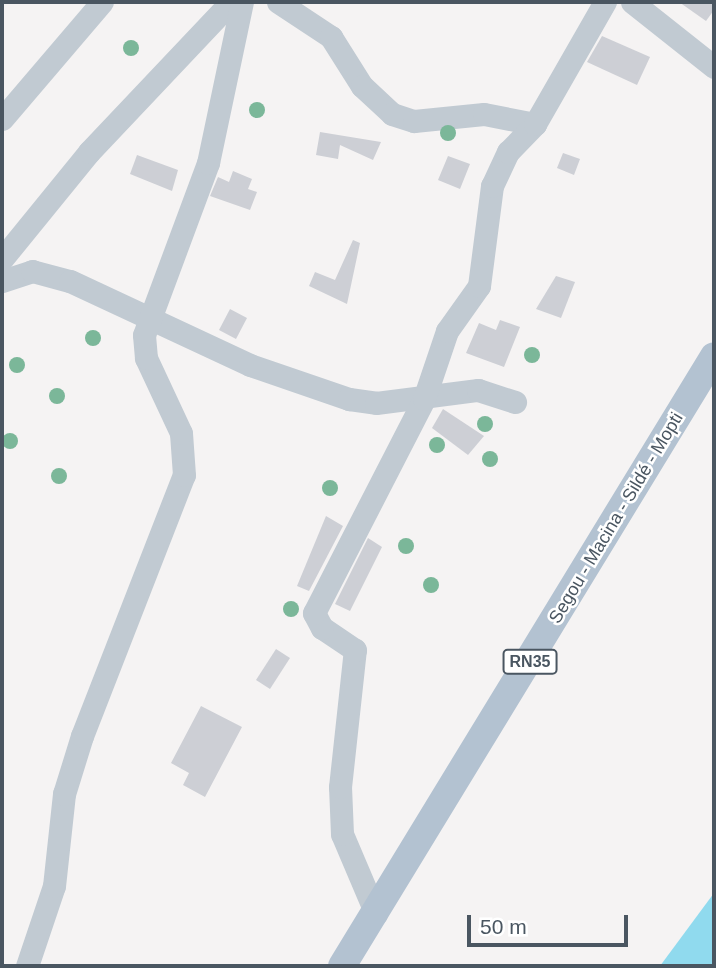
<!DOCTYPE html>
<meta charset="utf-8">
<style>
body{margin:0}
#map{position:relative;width:716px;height:968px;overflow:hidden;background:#f5f3f3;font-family:Helvetica,sans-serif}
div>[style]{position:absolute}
.water>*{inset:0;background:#90daee}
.building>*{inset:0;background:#cdcfd5}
.minor>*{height:23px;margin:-11.5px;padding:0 11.5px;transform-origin:11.5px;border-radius:11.5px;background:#c1cad2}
.major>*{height:28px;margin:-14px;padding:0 14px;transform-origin:14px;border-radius:14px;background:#b3c2d1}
.trees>*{width:16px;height:16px;margin:-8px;border-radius:50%;background:#7bb799}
span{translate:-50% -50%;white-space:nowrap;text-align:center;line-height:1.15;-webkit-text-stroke:5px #fff;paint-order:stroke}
.shield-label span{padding:2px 5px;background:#fff;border:2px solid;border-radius:5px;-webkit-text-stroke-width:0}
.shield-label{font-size:16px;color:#4a5661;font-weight:700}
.street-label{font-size:18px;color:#4a5661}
.frame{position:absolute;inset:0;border:4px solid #4a5661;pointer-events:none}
.scale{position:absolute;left:467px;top:915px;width:161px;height:32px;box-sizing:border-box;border:4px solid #4a5661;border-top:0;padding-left:9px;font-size:21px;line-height:24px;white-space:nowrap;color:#4a5661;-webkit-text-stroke:5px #fff;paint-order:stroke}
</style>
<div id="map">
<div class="water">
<i style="clip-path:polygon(714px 893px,714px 966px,660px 966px)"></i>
</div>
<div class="building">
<i style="clip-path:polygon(679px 2px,714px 2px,714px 10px,706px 21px)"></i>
<i style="clip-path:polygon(602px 36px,650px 57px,637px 85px,587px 62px)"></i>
<i style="clip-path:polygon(320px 132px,326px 133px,381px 142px,373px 160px,340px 145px,338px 159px,316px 155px)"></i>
<i style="clip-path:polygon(563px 153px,580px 159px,574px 175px,557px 168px)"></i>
<i style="clip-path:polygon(137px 155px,178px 170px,172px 191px,130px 174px)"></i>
<i style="clip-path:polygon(448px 156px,470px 164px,460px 189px,438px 180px)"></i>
<i style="clip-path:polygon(233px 171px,252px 179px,248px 189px,257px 192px,250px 210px,210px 196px,218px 177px,229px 182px)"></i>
<i style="clip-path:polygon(353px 240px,360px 243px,347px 304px,309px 286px,315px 272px,335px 280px)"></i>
<i style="clip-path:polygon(556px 276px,575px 282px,561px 318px,536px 309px)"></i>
<i style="clip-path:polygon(230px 309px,247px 318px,236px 339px,219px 330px)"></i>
<i style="clip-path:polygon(500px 320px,520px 327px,504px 367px,466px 353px,479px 323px,496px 330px)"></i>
<i style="clip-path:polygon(443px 409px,484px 436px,468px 455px,432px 428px)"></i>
<i style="clip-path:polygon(326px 516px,343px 526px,309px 591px,297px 586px)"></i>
<i style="clip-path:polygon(368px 538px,382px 547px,350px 611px,335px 604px)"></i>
<i style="clip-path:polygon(276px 649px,290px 658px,270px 689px,256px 680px)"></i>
<i style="clip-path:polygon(201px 706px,242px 727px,205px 797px,183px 785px,189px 773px,171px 763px)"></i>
</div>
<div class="minor">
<i style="left:278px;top:2px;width:64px;rotate:33.4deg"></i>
<i style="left:331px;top:37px;width:58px;rotate:57.7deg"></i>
<i style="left:362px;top:86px;width:41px;rotate:43deg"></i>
<i style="left:392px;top:114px;width:23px;rotate:18deg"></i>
<i style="left:414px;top:121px;width:70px;rotate:-5.7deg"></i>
<i style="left:484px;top:114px;width:52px;rotate:11.1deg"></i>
<i style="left:632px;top:2px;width:105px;rotate:38.4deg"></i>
<i style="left:2px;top:119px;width:154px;rotate:-49.5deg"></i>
<i style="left:2px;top:259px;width:138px;rotate:-50.9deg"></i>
<i style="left:89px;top:152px;width:207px;rotate:-46.6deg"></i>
<i style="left:2px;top:281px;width:32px;rotate:-18deg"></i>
<i style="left:32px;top:271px;width:39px;rotate:15deg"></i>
<i style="left:70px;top:281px;width:199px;rotate:25deg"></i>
<i style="left:250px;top:365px;width:105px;rotate:19deg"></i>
<i style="left:349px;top:399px;width:27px;rotate:8deg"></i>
<i style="left:376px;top:403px;width:103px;rotate:-7.3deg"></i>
<i style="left:478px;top:390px;width:39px;rotate:18deg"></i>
<i style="left:376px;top:914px;width:87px;rotate:-113deg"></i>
<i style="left:342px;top:834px;width:47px;rotate:-92.4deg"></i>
<i style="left:340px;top:787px;width:138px;rotate:-83.8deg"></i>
<i style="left:355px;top:650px;width:40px;rotate:-146deg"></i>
<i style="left:322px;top:628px;width:17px;rotate:-118deg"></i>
<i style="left:314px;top:613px;width:241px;rotate:-62.8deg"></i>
<i style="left:424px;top:399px;width:72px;rotate:-71.3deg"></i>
<i style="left:447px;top:331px;width:55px;rotate:-54.6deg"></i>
<i style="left:479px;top:286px;width:101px;rotate:-82.6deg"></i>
<i style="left:492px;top:186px;width:38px;rotate:-65deg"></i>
<i style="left:508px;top:152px;width:39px;rotate:-46deg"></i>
<i style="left:535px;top:124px;width:141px;rotate:-60.2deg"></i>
<i style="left:27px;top:966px;width:84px;rotate:-71.4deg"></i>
<i style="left:54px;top:886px;width:93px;rotate:-83.8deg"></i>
<i style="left:64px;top:794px;width:61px;rotate:-72.8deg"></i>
<i style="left:82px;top:736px;width:280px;rotate:-68.7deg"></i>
<i style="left:184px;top:475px;width:42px;rotate:-94.1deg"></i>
<i style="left:181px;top:433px;width:83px;rotate:-115deg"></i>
<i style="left:146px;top:358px;width:23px;rotate:-95deg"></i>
<i style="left:144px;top:335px;width:184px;rotate:-69.6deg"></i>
<i style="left:208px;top:163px;width:165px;rotate:-78.1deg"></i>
</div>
<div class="major">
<i style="left:342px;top:966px;width:714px;rotate:-58.62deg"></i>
</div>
<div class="trees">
<i style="left:131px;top:48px"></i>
<i style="left:257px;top:110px"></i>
<i style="left:448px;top:133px"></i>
<i style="left:93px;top:338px"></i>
<i style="left:532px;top:355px"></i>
<i style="left:17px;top:365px"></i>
<i style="left:57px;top:396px"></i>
<i style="left:485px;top:424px"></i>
<i style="left:10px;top:441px"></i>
<i style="left:437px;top:445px"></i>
<i style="left:490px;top:459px"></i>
<i style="left:59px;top:476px"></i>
<i style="left:330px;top:488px"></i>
<i style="left:406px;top:546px"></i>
<i style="left:431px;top:585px"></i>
<i style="left:291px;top:609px"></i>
</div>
<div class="shield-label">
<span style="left:530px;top:662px">RN35</span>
</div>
<div class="street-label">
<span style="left:616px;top:518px;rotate:-59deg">Segou - Macina - Sildé - Mopti</span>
</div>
<div class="frame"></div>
<div class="scale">50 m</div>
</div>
